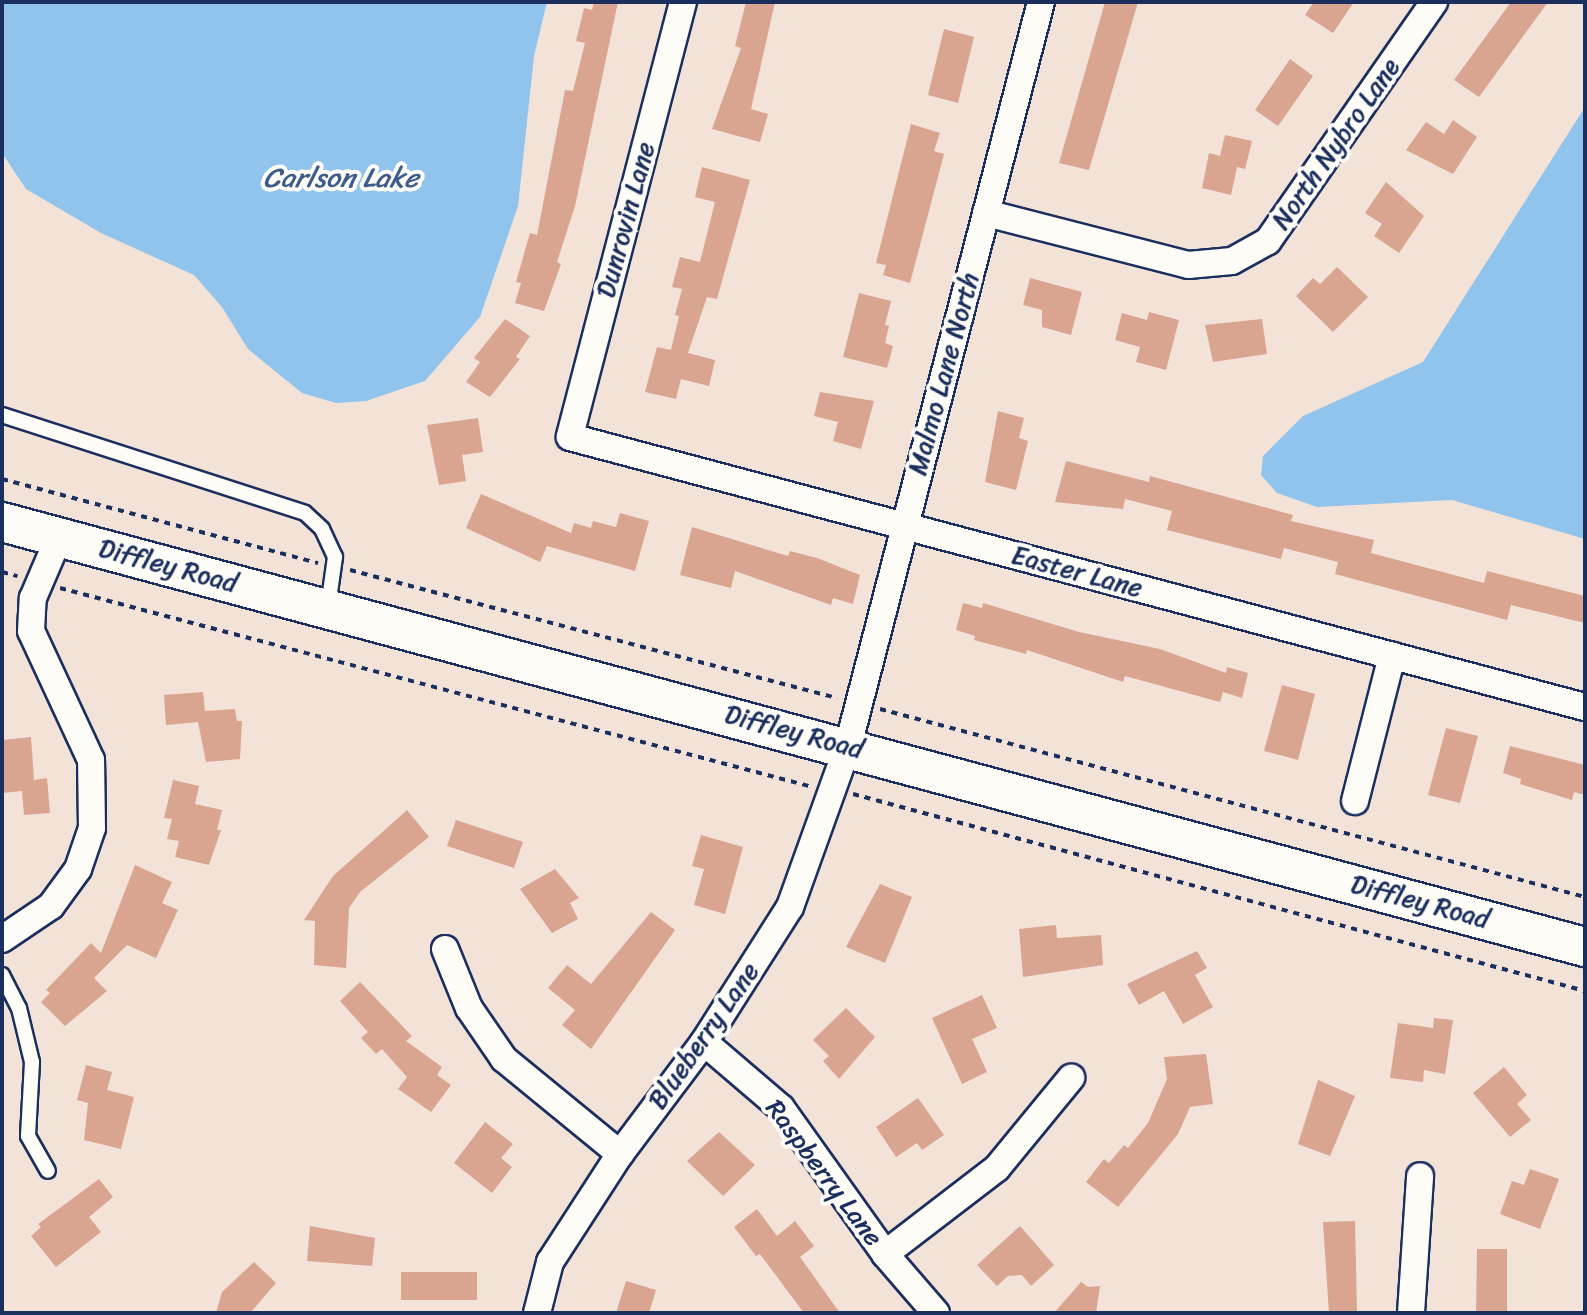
<!DOCTYPE html>
<style>
body{margin:0}
#map{position:relative;width:1587px;height:1315px;overflow:hidden;background:#f2e2d8;font-family:Sriracha,sans-serif}
div>[style]{position:absolute}
.water>*{inset:0;background:#90c4ed}
.building>*{inset:0;background:#daa590}
.path>*{height:4px;margin-top:-2px;transform-origin:0;background:repeating-linear-gradient(90deg,#1b2f5e 0 6px,transparent 0 12px)}
.roads{filter:drop-shadow(2px 0 #1b2f5e) drop-shadow(-2px 0 #1b2f5e) drop-shadow(0 2px #1b2f5e) drop-shadow(0 -2px #1b2f5e)}
.lane>*{height:14px;margin:-7px;padding:0 7px;transform-origin:7px;border-radius:7px;background:#fdfcf7}
.street>*{height:26px;margin:-13px;padding:0 13px;transform-origin:13px;border-radius:13px;background:#fdfcf7}
.secondary>*{height:38px;margin:-19px;padding:0 19px;transform-origin:19px;border-radius:19px;background:#fdfcf7}
span{translate:-50% -50%;white-space:nowrap;text-align:center;line-height:1.15;-webkit-text-stroke:8px #fdfcf7;paint-order:stroke}
.street-label{font-size:26px;color:#1b2f5e}
.water-label{font-size:28px;color:#3e5c89;font-style:italic}
.frame{position:absolute;inset:0;border:4px solid #1b2f5e;pointer-events:none}
</style>
<div id="map">
<div class="water">
<i style="clip-path:polygon(2px 2px,547px 2px,534px 56px,518px 206px,480px 317px,425px 381px,366px 401px,336px 403px,302px 393px,248px 349px,222px 307px,194px 275px,101px 233px,26px 189px,2px 153px)"></i>
<i style="clip-path:polygon(1585px 107px,1585px 539px,1452px 500px,1317px 507px,1277px 493px,1261px 475px,1263px 456px,1303px 416px,1423px 362px)"></i>
</div>
<div class="building">
<i style="clip-path:polygon(594px 2px,618px 2px,575px 206px,557px 262px,561px 264px,544px 311px,515px 303px,521px 283px,516px 282px,530px 233px,537px 235px,565px 90px,573px 91px,585px 43px,576px 41px,584px 8px,592px 10px)"></i>
<i style="clip-path:polygon(746px 2px,775px 2px,751px 109px,768px 114px,760px 142px,712px 129px,741px 48px,735px 46px)"></i>
<i style="clip-path:polygon(1105px 2px,1138px 2px,1089px 170px,1059px 163px)"></i>
<i style="clip-path:polygon(1314px 2px,1354px 2px,1333px 33px,1305px 15px)"></i>
<i style="clip-path:polygon(1511px 2px,1548px 2px,1479px 97px,1454px 80px)"></i>
<i style="clip-path:polygon(944px 29px,974px 37px,958px 103px,928px 95px)"></i>
<i style="clip-path:polygon(1290px 59px,1313px 76px,1278px 126px,1255px 110px)"></i>
<i style="clip-path:polygon(1453px 120px,1477px 137px,1453px 174px,1406px 150px,1426px 122px,1444px 134px)"></i>
<i style="clip-path:polygon(911px 124px,940px 133px,934px 151px,944px 154px,910px 283px,883px 275px,886px 265px,876px 263px)"></i>
<i style="clip-path:polygon(1225px 135px,1252px 141px,1245px 169px,1237px 167px,1231px 195px,1202px 188px,1209px 153px,1220px 156px)"></i>
<i style="clip-path:polygon(702px 167px,750px 180px,717px 299px,707px 297px,688px 353px,715px 360px,709px 386px,681px 379px,676px 399px,645px 392px,657px 347px,671px 350px,679px 316px,675px 315px,682px 289px,672px 287px,680px 257px,700px 262px,715px 202px,695px 197px)"></i>
<i style="clip-path:polygon(1386px 182px,1424px 216px,1399px 253px,1374px 236px,1382px 224px,1365px 213px)"></i>
<i style="clip-path:polygon(1337px 267px,1368px 297px,1333px 332px,1296px 296px,1313px 278px,1320px 284px)"></i>
<i style="clip-path:polygon(1030px 278px,1082px 292px,1071px 335px,1042px 327px,1042px 310px,1023px 305px)"></i>
<i style="clip-path:polygon(859px 293px,891px 301px,885px 325px,889px 326px,885px 343px,893px 346px,887px 368px,843px 357px)"></i>
<i style="clip-path:polygon(1149px 312px,1179px 320px,1166px 370px,1136px 362px,1140px 347px,1115px 340px,1122px 313px,1147px 320px)"></i>
<i style="clip-path:polygon(505px 319px,530px 336px,516px 357px,520px 359px,490px 397px,466px 382px,480px 362px,474px 358px)"></i>
<i style="clip-path:polygon(1262px 319px,1267px 354px,1213px 362px,1205px 325px)"></i>
<i style="clip-path:polygon(820px 392px,874px 401px,861px 449px,833px 441px,838px 422px,814px 416px)"></i>
<i style="clip-path:polygon(998px 411px,1024px 418px,1019px 438px,1028px 441px,1016px 490px,985px 482px)"></i>
<i style="clip-path:polygon(478px 418px,483px 452px,462px 455px,466px 481px,439px 485px,427px 425px)"></i>
<i style="clip-path:polygon(1066px 461px,1149px 482px,1150px 476px,1293px 515px,1291px 521px,1374px 540px,1371px 553px,1484px 583px,1487px 571px,1585px 596px,1585px 623px,1511px 605px,1507px 620px,1335px 574px,1338px 562px,1284px 548px,1281px 559px,1167px 530px,1172px 511px,1125px 499px,1123px 509px,1055px 502px)"></i>
<i style="clip-path:polygon(481px 494px,571px 533px,574px 523px,591px 528px,593px 521px,616px 527px,620px 513px,649px 521px,635px 571px,547px 546px,540px 562px,466px 528px)"></i>
<i style="clip-path:polygon(692px 527px,788px 556px,790px 551px,817px 558px,860px 575px,853px 604px,833px 598px,831px 605px,735px 571px,731px 588px,680px 575px)"></i>
<i style="clip-path:polygon(963px 603px,982px 608px,983px 603px,1079px 632px,1160px 649px,1226px 673px,1227px 667px,1248px 673px,1242px 698px,1223px 692px,1220px 702px,1125px 676px,1123px 682px,1027px 650px,1026px 654px,974px 640px,975px 636px,956px 630px)"></i>
<i style="clip-path:polygon(1282px 685px,1315px 694px,1298px 760px,1264px 751px)"></i>
<i style="clip-path:polygon(203px 692px,205px 711px,235px 709px,237px 721px,242px 721px,240px 759px,206px 762px,198px 722px,166px 725px,164px 695px)"></i>
<i style="clip-path:polygon(1446px 728px,1478px 736px,1460px 803px,1428px 795px)"></i>
<i style="clip-path:polygon(31px 737px,34px 780px,47px 778px,50px 813px,24px 815px,22px 791px,2px 793px,2px 740px)"></i>
<i style="clip-path:polygon(1510px 746px,1585px 765px,1585px 795px,1574px 792px,1572px 800px,1520px 784px,1521px 779px,1503px 773px)"></i>
<i style="clip-path:polygon(173px 780px,199px 786px,195px 804px,222px 810px,217px 830px,221px 830px,209px 865px,175px 857px,179px 841px,167px 839px,172px 819px,164px 818px)"></i>
<i style="clip-path:polygon(407px 810px,429px 837px,360px 892px,349px 908px,346px 968px,314px 965px,315px 921px,304px 920px,333px 876px)"></i>
<i style="clip-path:polygon(456px 820px,523px 842px,514px 868px,447px 846px)"></i>
<i style="clip-path:polygon(701px 835px,743px 847px,725px 914px,694px 905px,704px 869px,692px 866px)"></i>
<i style="clip-path:polygon(135px 865px,172px 882px,162px 903px,178px 910px,156px 958px,127px 945px,94px 978px,107px 991px,65px 1026px,41px 1002px,50px 993px,46px 990px,91px 943px,101px 953px)"></i>
<i style="clip-path:polygon(555px 869px,579px 898px,570px 903px,578px 919px,552px 933px,520px 889px)"></i>
<i style="clip-path:polygon(880px 884px,912px 897px,885px 963px,846px 947px)"></i>
<i style="clip-path:polygon(651px 912px,675px 930px,591px 1049px,562px 1025px,575px 1010px,548px 988px,567px 965px,591px 984px)"></i>
<i style="clip-path:polygon(1056px 925px,1057px 938px,1101px 935px,1103px 965px,1023px 977px,1019px 929px)"></i>
<i style="clip-path:polygon(1197px 951px,1207px 968px,1195px 975px,1213px 1007px,1183px 1024px,1164px 991px,1139px 1005px,1127px 984px)"></i>
<i style="clip-path:polygon(360px 982px,412px 1036px,406px 1041px,442px 1067px,437px 1075px,451px 1085px,431px 1112px,398px 1089px,407px 1077px,382px 1049px,376px 1054px,361px 1038px,368px 1032px,340px 1001px)"></i>
<i style="clip-path:polygon(982px 995px,997px 1028px,972px 1039px,987px 1072px,962px 1084px,932px 1018px)"></i>
<i style="clip-path:polygon(846px 1008px,875px 1037px,839px 1079px,823px 1061px,829px 1056px,813px 1040px)"></i>
<i style="clip-path:polygon(1434px 1018px,1453px 1020px,1445px 1074px,1424px 1070px,1423px 1082px,1390px 1078px,1398px 1023px,1433px 1028px)"></i>
<i style="clip-path:polygon(1206px 1054px,1213px 1104px,1190px 1107px,1178px 1134px,1118px 1207px,1086px 1182px,1104px 1159px,1109px 1163px,1124px 1145px,1128px 1148px,1148px 1123px,1167px 1079px,1164px 1057px)"></i>
<i style="clip-path:polygon(86px 1065px,112px 1072px,107px 1090px,134px 1097px,121px 1149px,84px 1140px,88px 1103px,77px 1100px)"></i>
<i style="clip-path:polygon(1504px 1067px,1527px 1095px,1517px 1104px,1531px 1120px,1510px 1137px,1473px 1093px)"></i>
<i style="clip-path:polygon(1318px 1080px,1355px 1096px,1330px 1156px,1298px 1144px)"></i>
<i style="clip-path:polygon(918px 1098px,944px 1135px,922px 1150px,917px 1143px,896px 1157px,876px 1127px)"></i>
<i style="clip-path:polygon(485px 1122px,513px 1144px,501px 1158px,512px 1167px,492px 1193px,454px 1163px)"></i>
<i style="clip-path:polygon(719px 1132px,755px 1165px,723px 1196px,687px 1161px)"></i>
<i style="clip-path:polygon(1530px 1169px,1559px 1179px,1540px 1229px,1500px 1214px,1512px 1181px,1524px 1185px)"></i>
<i style="clip-path:polygon(99px 1179px,113px 1197px,89px 1217px,101px 1232px,56px 1267px,31px 1236px,41px 1227px,38px 1224px)"></i>
<i style="clip-path:polygon(757px 1209px,777px 1236px,795px 1221px,814px 1246px,800px 1257px,840px 1313px,804px 1313px,760px 1254px,756px 1256px,734px 1227px)"></i>
<i style="clip-path:polygon(1355px 1221px,1357px 1313px,1329px 1313px,1323px 1222px)"></i>
<i style="clip-path:polygon(310px 1226px,375px 1238px,372px 1266px,307px 1261px)"></i>
<i style="clip-path:polygon(1020px 1226px,1054px 1265px,1031px 1286px,1022px 1275px,1008px 1276px,997px 1286px,977px 1265px)"></i>
<i style="clip-path:polygon(1477px 1249px,1507px 1249px,1507px 1313px,1476px 1313px)"></i>
<i style="clip-path:polygon(254px 1262px,276px 1283px,250px 1313px,216px 1313px,222px 1292px)"></i>
<i style="clip-path:polygon(401px 1272px,477px 1272px,477px 1300px,401px 1300px)"></i>
<i style="clip-path:polygon(626px 1281px,656px 1290px,649px 1313px,616px 1313px)"></i>
<i style="clip-path:polygon(1081px 1282px,1088px 1287px,1100px 1286px,1096px 1313px,1054px 1313px)"></i>
</div>
<div class="path">
<i style="left:2px;top:479px;width:327px;rotate:14.9deg"></i>
<i style="left:350px;top:570px;width:504px;rotate:14.73deg"></i>
<i style="left:2px;top:572px;width:16px;rotate:15deg"></i>
<i style="left:60px;top:588px;width:775px;rotate:14.81deg"></i>
<i style="left:880px;top:709px;width:730px;rotate:14.93deg"></i>
<i style="left:853px;top:794px;width:758px;rotate:15.06deg"></i>
</div>
<div class="roads">
<div class="lane">
<i style="left:2px;top:415px;width:318px;rotate:17.9deg"></i>
<i style="left:305px;top:513px;width:23px;rotate:43deg"></i>
<i style="left:322px;top:529px;width:31px;rotate:65deg"></i>
<i style="left:335px;top:557px;width:50px;rotate:98deg"></i>
<i style="left:2px;top:975px;width:37px;rotate:63deg"></i>
<i style="left:19px;top:1008px;width:56px;rotate:76.5deg"></i>
<i style="left:32px;top:1062px;width:74px;rotate:93.1deg"></i>
<i style="left:28px;top:1136px;width:40px;rotate:60.3deg"></i>
</div>
<div class="street">
<i style="left:683px;top:2px;width:449px;rotate:104.6deg"></i>
<i style="left:570px;top:437px;width:1050px;rotate:14.9deg"></i>
<i style="left:986px;top:213px;width:209px;rotate:14.4deg"></i>
<i style="left:1188px;top:265px;width:44px;rotate:-5.2deg"></i>
<i style="left:1232px;top:261px;width:41px;rotate:-29.1deg"></i>
<i style="left:1268px;top:241px;width:291px;rotate:-55.2deg"></i>
<i style="left:1355px;top:801px;width:150px;rotate:-75.7deg"></i>
<i style="left:2px;top:939px;width:59px;rotate:-34deg"></i>
<i style="left:51px;top:906px;width:46px;rotate:-53.9deg"></i>
<i style="left:78px;top:869px;width:43px;rotate:-71.1deg"></i>
<i style="left:92px;top:828px;width:68px;rotate:-90.8deg"></i>
<i style="left:91px;top:760px;width:142px;rotate:-114.9deg"></i>
<i style="left:31px;top:631px;width:33px;rotate:-87deg"></i>
<i style="left:33px;top:598px;width:66px;rotate:-66.9deg"></i>
<i style="left:445px;top:949px;width:64px;rotate:67.9deg"></i>
<i style="left:469px;top:1008px;width:62px;rotate:55.5deg"></i>
<i style="left:504px;top:1059px;width:150px;rotate:39.3deg"></i>
<i style="left:704px;top:1042px;width:101px;rotate:40.6deg"></i>
<i style="left:781px;top:1108px;width:179px;rotate:54.5deg"></i>
<i style="left:885px;top:1254px;width:78px;rotate:49.2deg"></i>
<i style="left:885px;top:1254px;width:141px;rotate:-37.5deg"></i>
<i style="left:997px;top:1168px;width:117px;rotate:-50.6deg"></i>
<i style="left:537px;top:1313px;width:53px;rotate:-75.7deg"></i>
<i style="left:550px;top:1262px;width:129px;rotate:-57.1deg"></i>
<i style="left:620px;top:1154px;width:140px;rotate:-53.1deg"></i>
<i style="left:704px;top:1042px;width:160px;rotate:-57.5deg"></i>
<i style="left:790px;top:907px;width:171px;rotate:-70.2deg"></i>
<i style="left:848px;top:746px;width:769px;rotate:-75.46deg"></i>
<i style="left:1411px;top:1313px;width:137px;rotate:-86.2deg"></i>
</div>
<div class="secondary">
<i style="left:2px;top:522px;width:1639px;rotate:15.03deg"></i>
</div>
</div>
<div class="street-label">
<span style="left:1336px;top:144px;rotate:-55deg">North Nybro Lane</span>
<span style="left:626px;top:220px;rotate:-75deg">Dunrovin Lane</span>
<span style="left:944px;top:374px;rotate:-75deg">Malmo Lane North</span>
<span style="left:168px;top:566px;rotate:15deg">Diffley Road</span>
<span style="left:1077px;top:572px;rotate:15deg">Easter Lane</span>
<span style="left:794px;top:732px;rotate:15deg">Diffley Road</span>
<span style="left:1420px;top:902px;rotate:15deg">Diffley Road</span>
<span style="left:704px;top:1036px;rotate:-55deg">Blueberry Lane</span>
<span style="left:824px;top:1173px;rotate:53deg">Raspberry Lane</span>
</div>
<div class="water-label">
<span style="left:341px;top:178px">Carlson Lake</span>
</div>
<div class="frame"></div>
</div>
